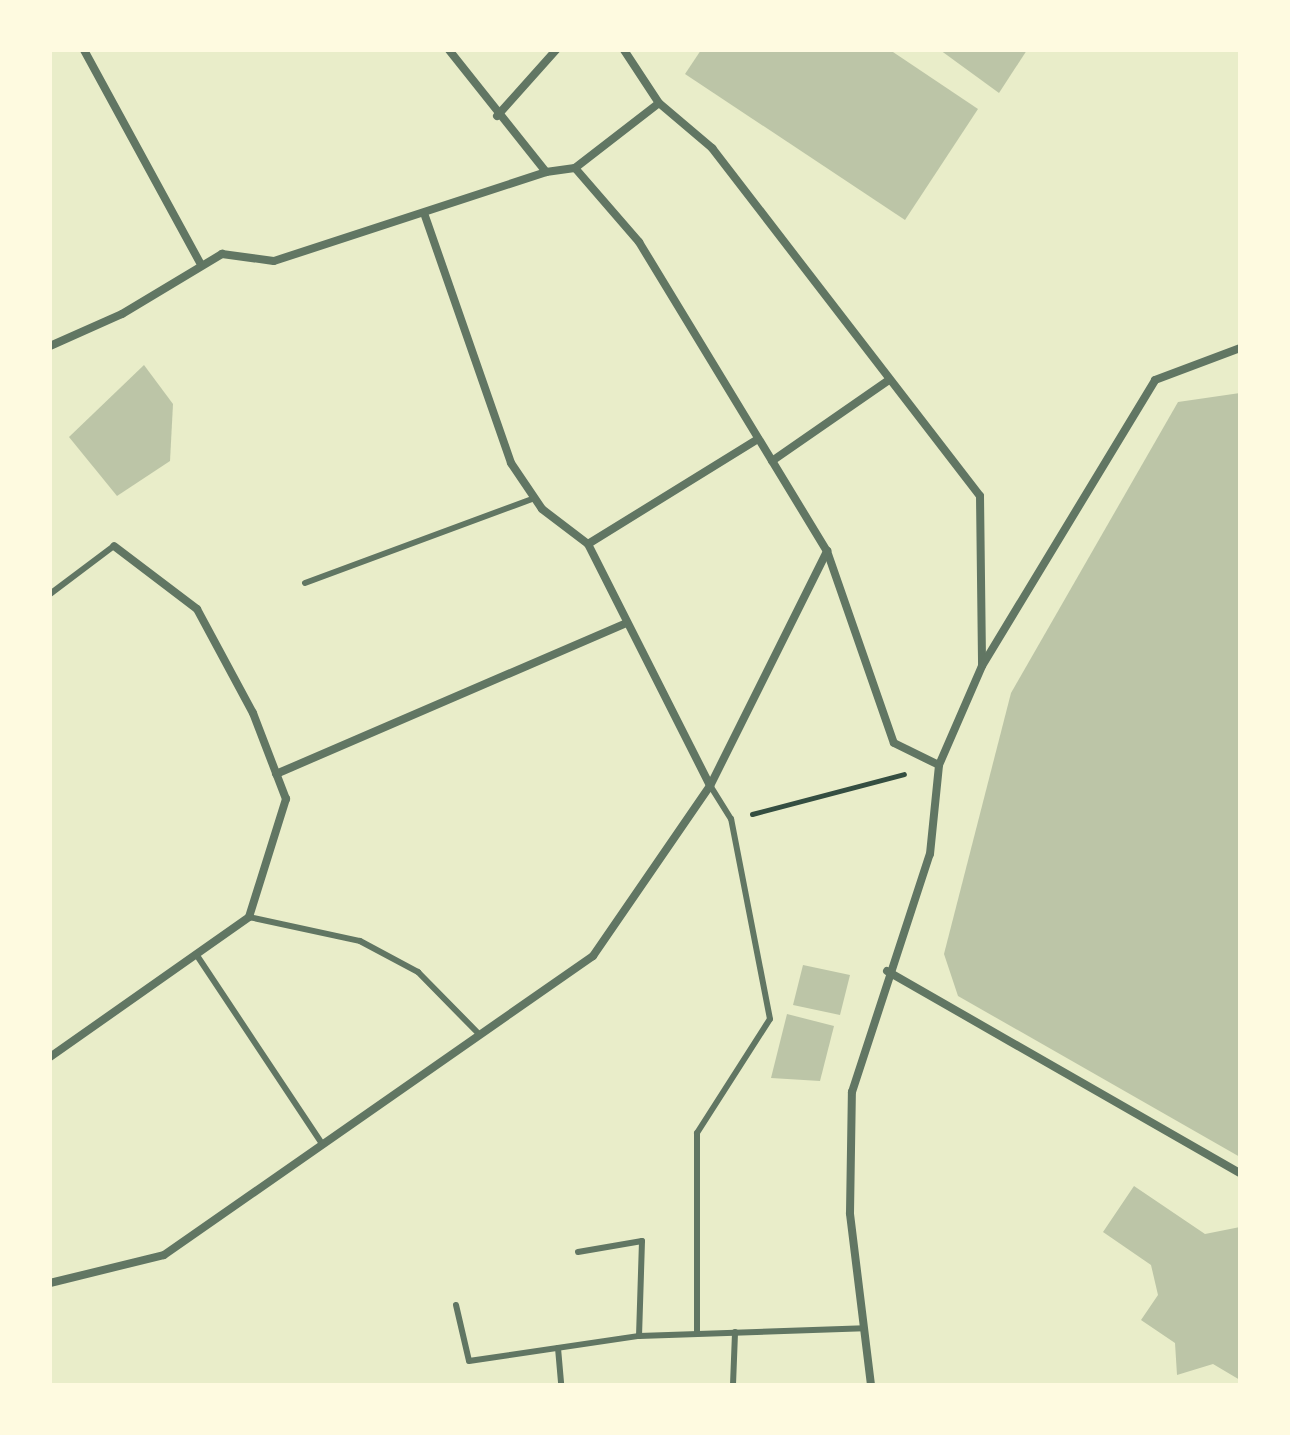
<!DOCTYPE html>
<style>
body{margin:0}
#map{position:relative;width:1290px;height:1435px;overflow:hidden;background:#e9edc9;font-family:"Asap Condensed",sans-serif}
div>[style]{position:absolute}
.building>*{inset:0;background:#bcc5a7}
.path>*{height:5px;margin:-2.5px;padding:0 2.5px;transform-origin:2.5px;border-radius:2.5px;background:#344e41}
.service>*{height:6px;margin:-3px;padding:0 3px;transform-origin:3px;border-radius:3px;background:#617663}
.minor>*{height:8px;margin:-4px;padding:0 4px;transform-origin:4px;border-radius:4px;background:#617663}
span{translate:-50% -50%;white-space:nowrap;text-align:center;line-height:1.15;-webkit-text-stroke:8px #fefae0;paint-order:stroke}
.frame{position:absolute;inset:0;border:52px solid #fefae0;pointer-events:none}
</style>
<div id="map">
<div class="building">
<i style="clip-path:polygon(701px 50px,890px 50px,978px 109px,905px 220px,685px 74px)"></i>
<i style="clip-path:polygon(940px 50px,1027px 50px,999px 93px)"></i>
<i style="clip-path:polygon(144px 365px,173px 404px,170px 461px,117px 496px,69px 437px)"></i>
<i style="clip-path:polygon(1240px 393px,1240px 1157px,958px 996px,944px 954px,1011px 693px,1178px 402px)"></i>
<i style="clip-path:polygon(803px 965px,850px 975px,840px 1015px,793px 1005px)"></i>
<i style="clip-path:polygon(787px 1014px,834px 1026px,820px 1081px,771px 1078px)"></i>
<i style="clip-path:polygon(1134px 1186px,1205px 1234px,1240px 1227px,1240px 1380px,1213px 1364px,1177px 1375px,1175px 1343px,1141px 1320px,1158px 1295px,1151px 1265px,1103px 1232px)"></i>
</div>
<div class="path">
<i style="left:752px;top:814px;width:157px;rotate:-14.7deg"></i>
</div>
<div class="service">
<i style="left:305px;top:583px;width:245px;rotate:-20.3deg"></i>
<i style="left:50px;top:594px;width:80px;rotate:-36.9deg"></i>
<i style="left:249px;top:917px;width:114px;rotate:12.2deg"></i>
<i style="left:360px;top:941px;width:66px;rotate:28.1deg"></i>
<i style="left:418px;top:972px;width:88px;rotate:45.5deg"></i>
<i style="left:196px;top:954px;width:229px;rotate:56.4deg"></i>
<i style="left:578px;top:1252px;width:65px;rotate:-9.8deg"></i>
<i style="left:642px;top:1241px;width:95px;rotate:91.8deg"></i>
<i style="left:456px;top:1305px;width:57px;rotate:76.9deg"></i>
<i style="left:469px;top:1361px;width:172px;rotate:-8.4deg"></i>
<i style="left:639px;top:1336px;width:225px;rotate:-2deg"></i>
<i style="left:697px;top:1333px;width:200px;rotate:-90deg"></i>
<i style="left:697px;top:1133px;width:135px;rotate:-57.4deg"></i>
<i style="left:770px;top:1019px;width:204px;rotate:-101deg"></i>
<i style="left:731px;top:819px;width:39px;rotate:-122deg"></i>
<i style="left:558px;top:1348px;width:37px;rotate:85deg"></i>
<i style="left:733px;top:1385px;width:53px;rotate:-87.8deg"></i>
</div>
<div class="minor">
<i style="left:84px;top:50px;width:245px;rotate:61.4deg"></i>
<i style="left:449px;top:50px;width:156px;rotate:51.5deg"></i>
<i style="left:546px;top:172px;width:29px;rotate:-8deg"></i>
<i style="left:575px;top:168px;width:98px;rotate:49.1deg"></i>
<i style="left:639px;top:242px;width:362px;rotate:58.7deg"></i>
<i style="left:827px;top:551px;width:203px;rotate:70.8deg"></i>
<i style="left:894px;top:743px;width:50px;rotate:26.1deg"></i>
<i style="left:624px;top:50px;width:64px;rotate:56.6deg"></i>
<i style="left:659px;top:103px;width:70px;rotate:40.3deg"></i>
<i style="left:712px;top:148px;width:439px;rotate:52.4deg"></i>
<i style="left:980px;top:496px;width:169px;rotate:89.3deg"></i>
<i style="left:497px;top:116px;width:89px;rotate:-48.2deg"></i>
<i style="left:575px;top:168px;width:106px;rotate:-37.7deg"></i>
<i style="left:424px;top:213px;width:265px;rotate:70.8deg"></i>
<i style="left:511px;top:463px;width:55px;rotate:56deg"></i>
<i style="left:542px;top:509px;width:58px;rotate:37.3deg"></i>
<i style="left:588px;top:544px;width:271px;rotate:63.2deg"></i>
<i style="left:50px;top:346px;width:79px;rotate:-24deg"></i>
<i style="left:122px;top:314px;width:117px;rotate:-31deg"></i>
<i style="left:222px;top:254px;width:52px;rotate:7.7deg"></i>
<i style="left:274px;top:261px;width:286px;rotate:-18.1deg"></i>
<i style="left:772px;top:461px;width:142px;rotate:-34.7deg"></i>
<i style="left:588px;top:544px;width:200px;rotate:-31.7deg"></i>
<i style="left:276px;top:774px;width:382px;rotate:-23.3deg"></i>
<i style="left:887px;top:971px;width:407px;rotate:29.8deg"></i>
<i style="left:50px;top:1057px;width:243px;rotate:-35.1deg"></i>
<i style="left:249px;top:917px;width:124px;rotate:-72.6deg"></i>
<i style="left:286px;top:799px;width:92px;rotate:-111deg"></i>
<i style="left:253px;top:713px;width:118px;rotate:-118.3deg"></i>
<i style="left:197px;top:609px;width:104px;rotate:-142.8deg"></i>
<i style="left:50px;top:1283px;width:117px;rotate:-13.8deg"></i>
<i style="left:164px;top:1255px;width:523px;rotate:-34.88deg"></i>
<i style="left:593px;top:956px;width:206px;rotate:-55.5deg"></i>
<i style="left:710px;top:786px;width:263px;rotate:-63.5deg"></i>
<i style="left:871px;top:1385px;width:173px;rotate:-97deg"></i>
<i style="left:850px;top:1213px;width:121px;rotate:-89.1deg"></i>
<i style="left:852px;top:1092px;width:250px;rotate:-71.9deg"></i>
<i style="left:930px;top:854px;width:89px;rotate:-84.2deg"></i>
<i style="left:939px;top:765px;width:108px;rotate:-66.5deg"></i>
<i style="left:982px;top:666px;width:334px;rotate:-58.8deg"></i>
<i style="left:1155px;top:380px;width:91px;rotate:-20.6deg"></i>
</div>
<div class="frame"></div>
</div>
